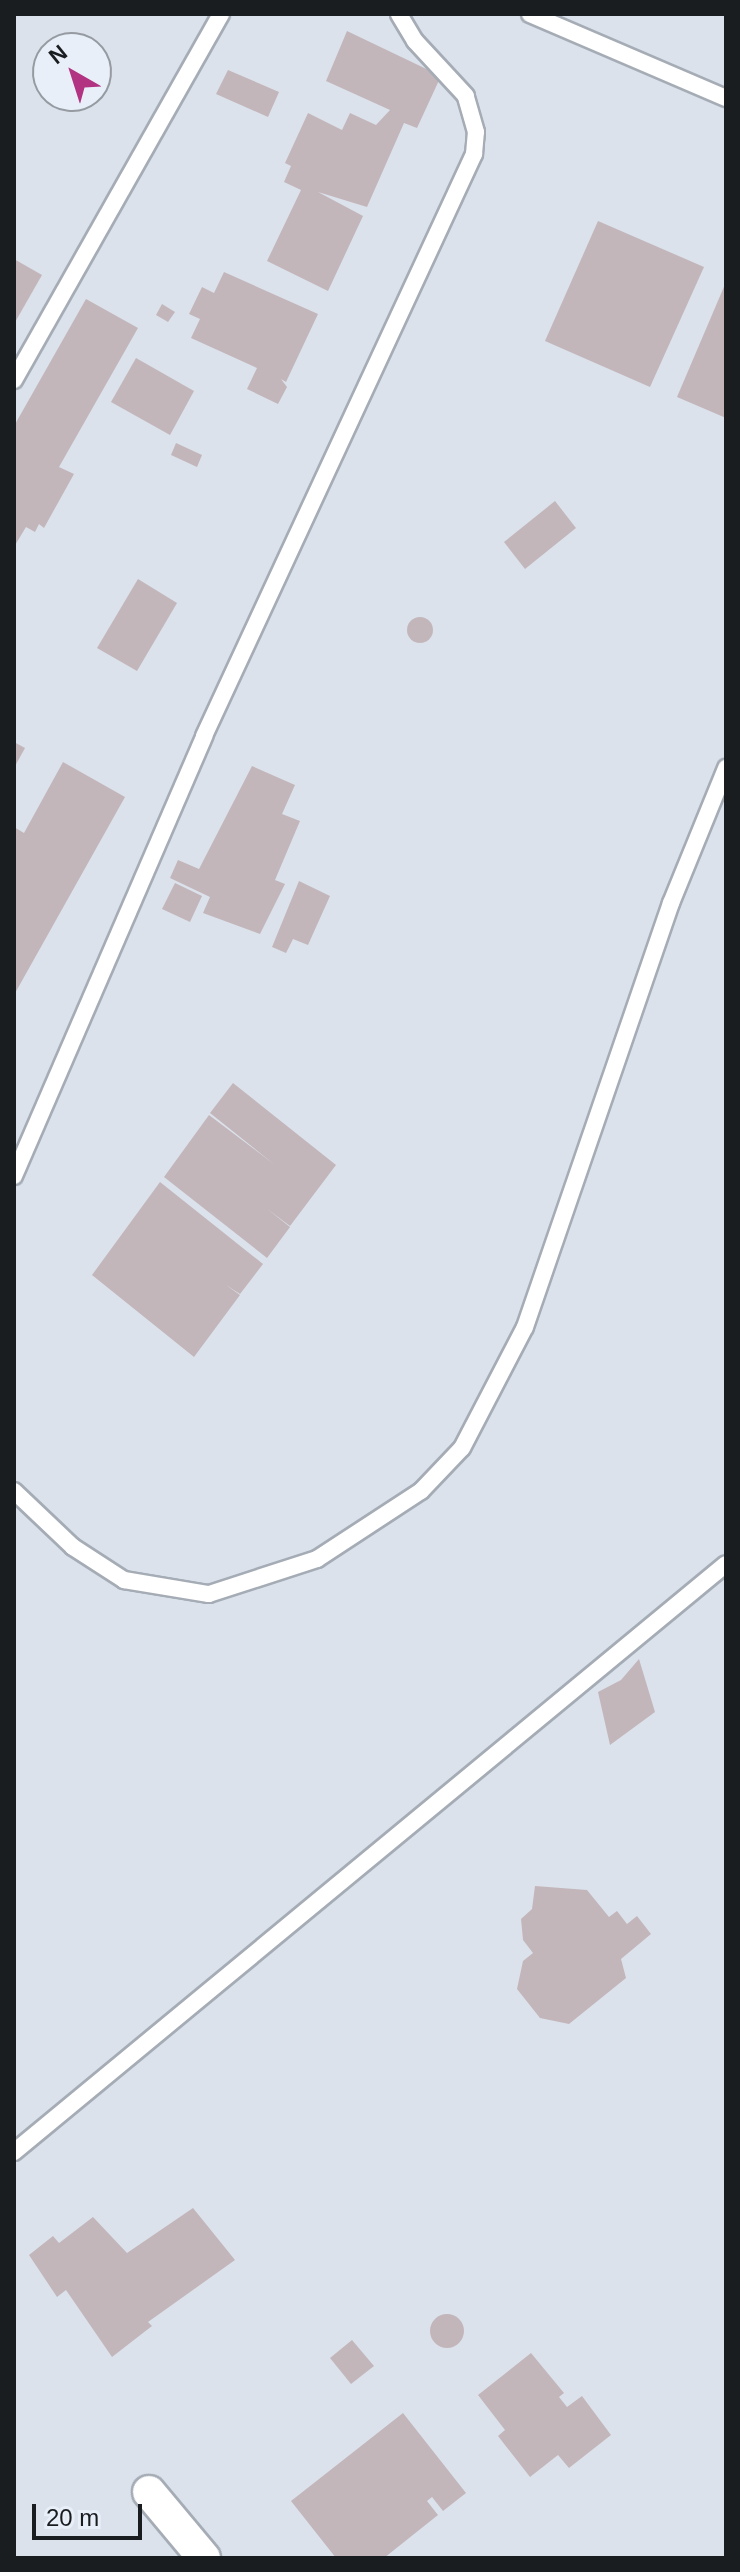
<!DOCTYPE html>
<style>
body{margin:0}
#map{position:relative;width:740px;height:2572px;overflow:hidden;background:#dbe2eb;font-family:Helvetica,sans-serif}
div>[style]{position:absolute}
.building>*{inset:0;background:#c3b6ba}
.round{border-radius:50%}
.roads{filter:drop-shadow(2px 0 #a5acb5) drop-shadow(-2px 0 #a5acb5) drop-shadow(0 2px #a5acb5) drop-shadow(0 -2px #a5acb5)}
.lane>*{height:16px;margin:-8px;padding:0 8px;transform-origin:8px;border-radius:8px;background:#fff}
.street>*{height:32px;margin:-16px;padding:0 16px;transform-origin:16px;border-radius:16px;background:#fff}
span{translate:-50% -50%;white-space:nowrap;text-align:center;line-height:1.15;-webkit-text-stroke:7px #e8eff8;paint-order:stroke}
.frame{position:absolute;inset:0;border:16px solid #1a1d20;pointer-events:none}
.north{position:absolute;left:32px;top:32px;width:80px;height:80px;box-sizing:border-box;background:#e8eff8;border:2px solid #969ba2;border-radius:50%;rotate:321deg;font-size:22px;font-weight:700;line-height:32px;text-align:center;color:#1a1d20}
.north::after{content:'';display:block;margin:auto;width:28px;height:36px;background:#b13382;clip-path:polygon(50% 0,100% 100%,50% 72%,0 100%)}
.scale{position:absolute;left:32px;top:2504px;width:110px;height:36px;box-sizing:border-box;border:4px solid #1a1d20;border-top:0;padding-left:10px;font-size:24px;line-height:28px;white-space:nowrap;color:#1a1d20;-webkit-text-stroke:6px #e8eff8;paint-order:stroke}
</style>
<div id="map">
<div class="building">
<i style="clip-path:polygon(347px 31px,441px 76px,417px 128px,404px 123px,367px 207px,318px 192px,363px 216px,328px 291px,267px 261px,301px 190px,284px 182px,291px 166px,285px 163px,308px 113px,342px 130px,350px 113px,376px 125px,390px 110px,326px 81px)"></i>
<i style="clip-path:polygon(228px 70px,279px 92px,268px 117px,216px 94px)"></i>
<i style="clip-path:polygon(598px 221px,704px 267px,650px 387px,545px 341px)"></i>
<i style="clip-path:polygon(14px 259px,42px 275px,14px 324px)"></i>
<i style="clip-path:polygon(224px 272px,318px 314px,286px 382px,281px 379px,287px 387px,278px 404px,247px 389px,257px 368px,191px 338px,200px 319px,189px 314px,202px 287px,214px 293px)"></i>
<i style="clip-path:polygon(726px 282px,726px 418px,677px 397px)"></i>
<i style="clip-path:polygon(86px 299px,138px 328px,59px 467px,74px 474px,44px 528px,39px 524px,35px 532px,26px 527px,14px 547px,14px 426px)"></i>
<i style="clip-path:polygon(162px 304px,175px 312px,168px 322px,156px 315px)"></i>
<i style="clip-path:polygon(136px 358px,194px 391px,170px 435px,111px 402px)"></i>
<i style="clip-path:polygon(176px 443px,202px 455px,197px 467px,171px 455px)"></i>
<i style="clip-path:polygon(555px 501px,576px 528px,525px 569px,504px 542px)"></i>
<i style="clip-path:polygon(138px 579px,177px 603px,137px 671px,97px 648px)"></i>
<i class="round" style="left:407px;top:617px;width:26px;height:26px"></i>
<i style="clip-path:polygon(14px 742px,25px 748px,14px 768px)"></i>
<i style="clip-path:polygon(63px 762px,125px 797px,14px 995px,14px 827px,24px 833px)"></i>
<i style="clip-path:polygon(252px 766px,295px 785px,282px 814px,300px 821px,275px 880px,285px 884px,260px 934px,203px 913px,210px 897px,170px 878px,178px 860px,199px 869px)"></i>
<i style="clip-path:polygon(299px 881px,330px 896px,308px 945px,293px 939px,286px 953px,272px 947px)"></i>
<i style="clip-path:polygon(175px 883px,202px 896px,190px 922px,162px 909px)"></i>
<i style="clip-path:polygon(233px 1083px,336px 1165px,290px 1226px,266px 1208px,290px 1227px,267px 1258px,164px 1177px,209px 1115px,275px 1165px,210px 1113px)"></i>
<i style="clip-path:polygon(160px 1182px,263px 1264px,240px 1294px,226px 1285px,240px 1295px,194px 1357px,92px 1275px)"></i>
<i style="clip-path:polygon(639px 1659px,655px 1712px,610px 1745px,598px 1692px,621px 1680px)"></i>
<i style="clip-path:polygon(535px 1886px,587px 1890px,609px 1917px,617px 1911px,627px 1924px,637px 1916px,651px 1934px,621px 1959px,626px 1978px,569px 2024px,540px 2018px,517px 1989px,523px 1961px,533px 1953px,523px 1940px,521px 1919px,532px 1909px)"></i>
<i style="clip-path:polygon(193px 2208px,235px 2260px,148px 2322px,152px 2326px,112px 2357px,66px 2290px,57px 2297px,29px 2255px,53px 2236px,59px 2243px,93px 2217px,127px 2253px)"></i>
<i class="round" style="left:430px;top:2314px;width:34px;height:34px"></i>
<i style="clip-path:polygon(352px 2340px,374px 2366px,351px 2384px,330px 2358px)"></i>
<i style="clip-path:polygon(531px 2353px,564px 2393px,559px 2397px,567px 2407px,582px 2396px,611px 2435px,569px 2468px,558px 2455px,530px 2477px,498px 2436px,505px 2430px,478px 2395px)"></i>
<i style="clip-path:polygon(403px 2413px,466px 2493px,443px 2511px,432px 2497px,427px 2501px,438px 2515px,384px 2558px,336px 2558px,291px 2501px)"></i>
</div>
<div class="roads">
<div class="lane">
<i style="left:530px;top:14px;width:213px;rotate:23.2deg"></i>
<i style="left:14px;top:380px;width:420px;rotate:-60.5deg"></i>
<i style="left:14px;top:1176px;width:479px;rotate:-66.6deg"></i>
<i style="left:204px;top:736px;width:642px;rotate:-65.11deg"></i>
<i style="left:474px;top:154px;width:22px;rotate:-85deg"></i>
<i style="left:476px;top:132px;width:37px;rotate:-106deg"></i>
<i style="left:466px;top:96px;width:75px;rotate:-132.8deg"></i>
<i style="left:415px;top:41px;width:31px;rotate:-121deg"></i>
<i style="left:14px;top:1491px;width:81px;rotate:43.5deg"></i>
<i style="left:73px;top:1547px;width:61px;rotate:32.9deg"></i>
<i style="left:124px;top:1580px;width:86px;rotate:9.4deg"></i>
<i style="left:209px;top:1594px;width:114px;rotate:-18deg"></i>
<i style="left:317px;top:1559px;width:124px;rotate:-33.2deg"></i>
<i style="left:421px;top:1491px;width:59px;rotate:-46.4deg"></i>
<i style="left:462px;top:1448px;width:136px;rotate:-62.5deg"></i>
<i style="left:525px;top:1327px;width:448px;rotate:-71deg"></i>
<i style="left:671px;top:903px;width:146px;rotate:-67.8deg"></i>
<i style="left:14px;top:2152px;width:923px;rotate:-39.55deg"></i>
</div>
<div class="street">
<i style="left:149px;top:2492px;width:86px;rotate:50.2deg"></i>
</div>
</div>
<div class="frame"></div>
<div class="north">N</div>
<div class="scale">20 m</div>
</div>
